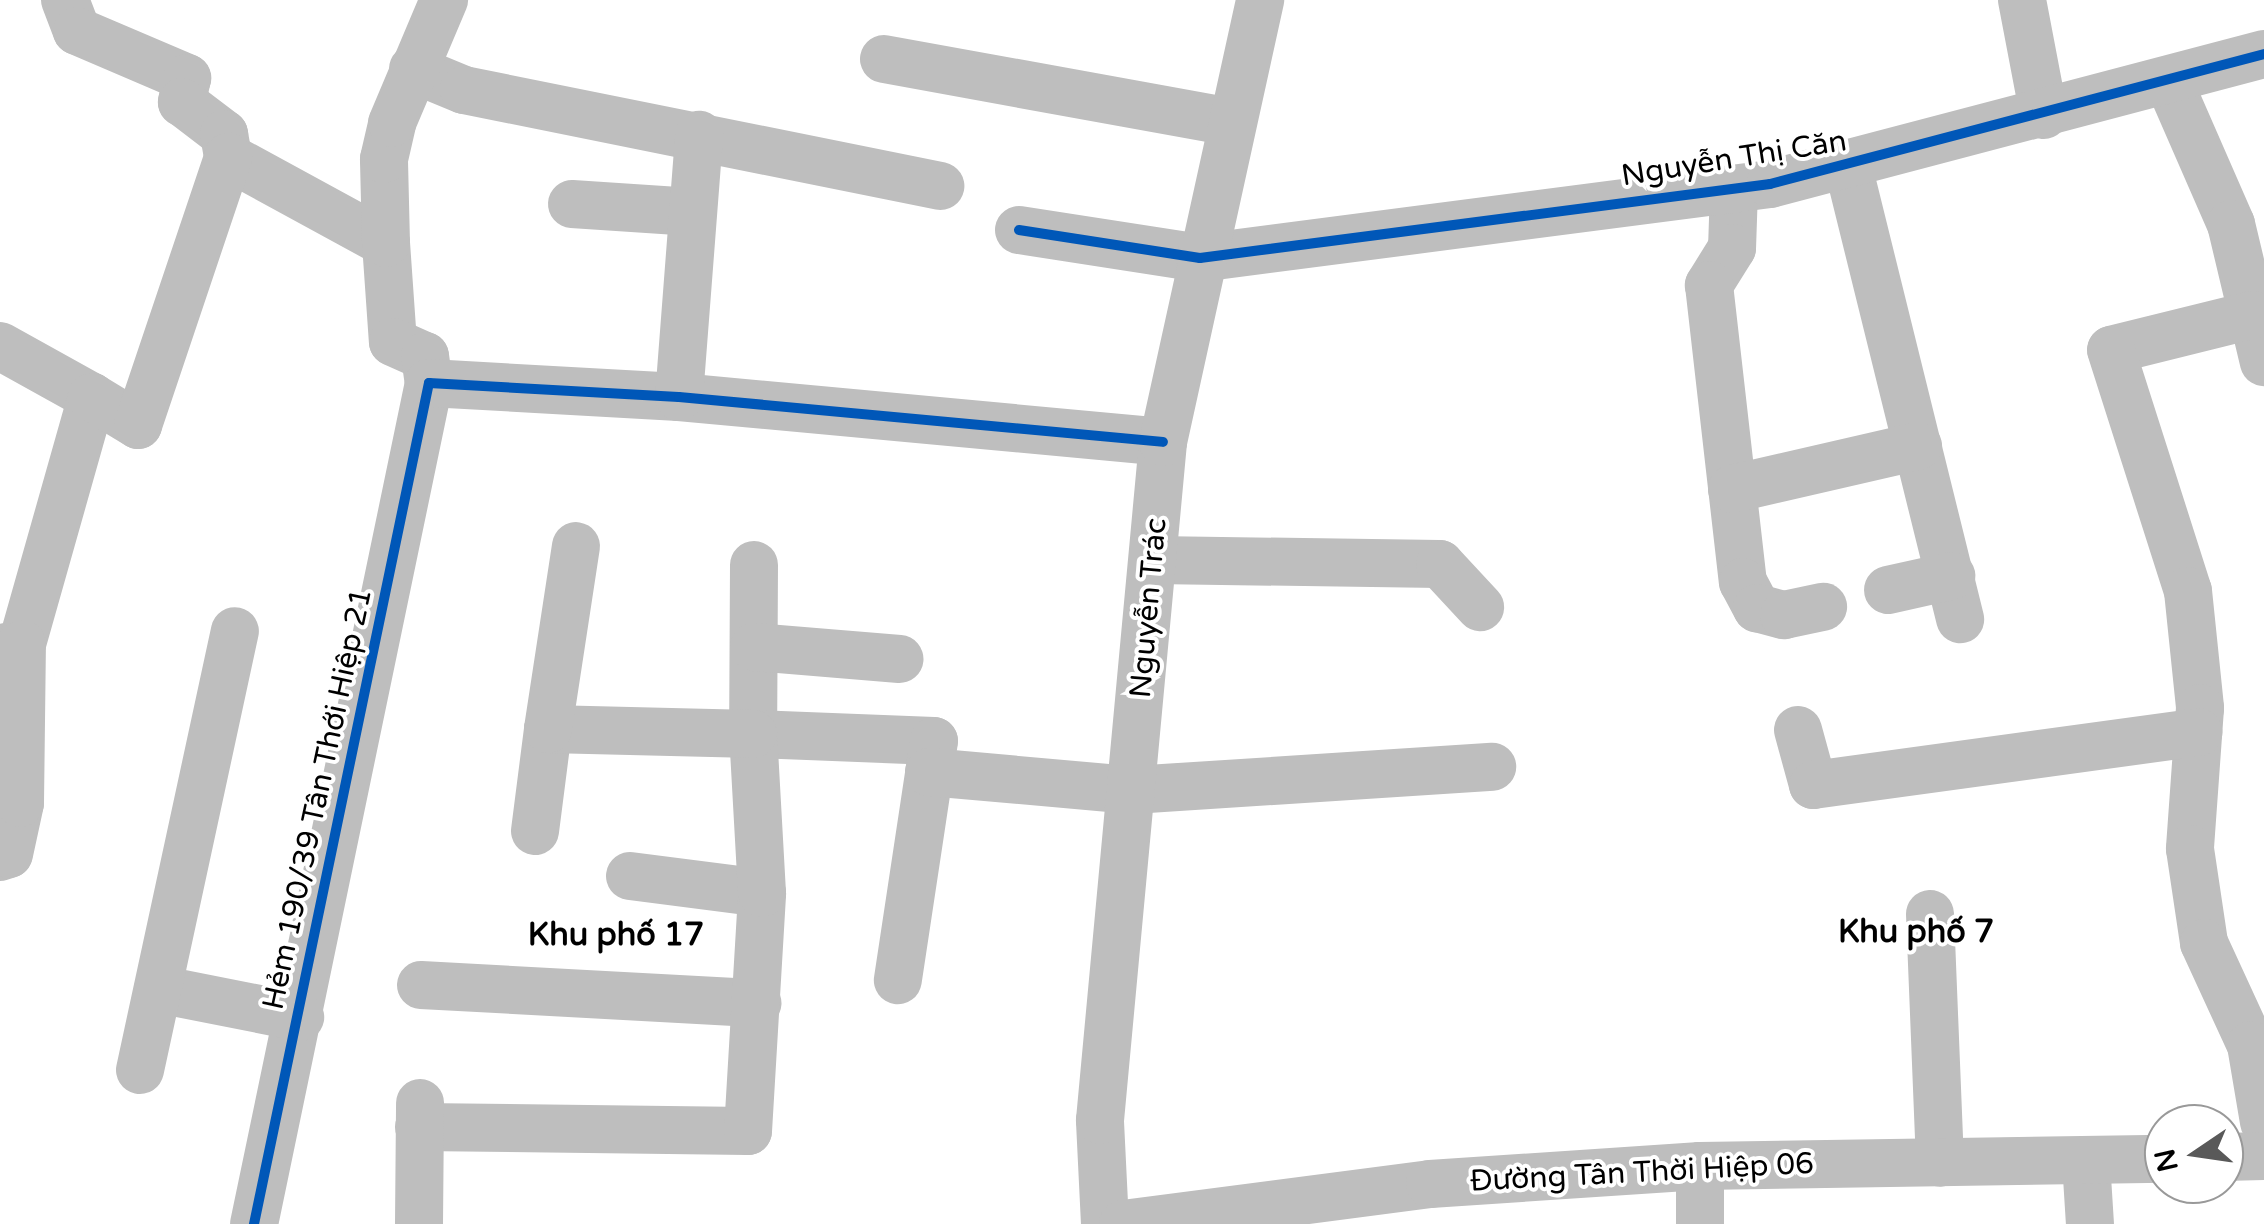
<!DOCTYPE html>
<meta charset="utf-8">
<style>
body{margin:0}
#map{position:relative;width:2264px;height:1224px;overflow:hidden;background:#fff;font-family:"Varela Round",sans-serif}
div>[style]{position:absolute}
.minor>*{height:48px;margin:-24px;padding:0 24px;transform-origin:24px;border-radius:24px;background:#bebebe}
.cycleway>*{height:10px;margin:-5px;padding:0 5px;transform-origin:5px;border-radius:5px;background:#0057b8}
span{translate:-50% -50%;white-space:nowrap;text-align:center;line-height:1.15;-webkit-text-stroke:8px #fff;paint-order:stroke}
.street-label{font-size:30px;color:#000}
.neighbourhood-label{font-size:32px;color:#000;font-weight:700}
.north{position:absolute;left:2144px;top:1104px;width:100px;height:100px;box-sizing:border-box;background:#fff;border:2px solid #999;border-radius:50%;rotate:257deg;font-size:28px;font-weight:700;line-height:40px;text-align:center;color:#000}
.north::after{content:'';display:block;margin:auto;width:35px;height:45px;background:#595959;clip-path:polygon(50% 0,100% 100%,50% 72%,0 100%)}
</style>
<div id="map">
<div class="minor">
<i style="left:65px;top:0;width:33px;rotate:69deg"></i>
<i style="left:77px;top:31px;width:120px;rotate:23.1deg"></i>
<i style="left:187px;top:78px;width:25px;rotate:102deg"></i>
<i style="left:182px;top:102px;width:53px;rotate:37.3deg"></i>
<i style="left:224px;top:134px;width:23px;rotate:80deg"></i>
<i style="left:228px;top:157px;width:180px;rotate:28.6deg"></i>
<i style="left:386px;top:243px;width:99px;rotate:86deg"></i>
<i style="left:393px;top:342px;width:35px;rotate:24deg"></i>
<i style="left:425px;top:356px;width:27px;rotate:82deg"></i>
<i style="left:429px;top:383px;width:859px;rotate:101.75deg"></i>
<i style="left:2022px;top:0;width:117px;rotate:79.2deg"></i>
<i style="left:884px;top:59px;width:352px;rotate:10.3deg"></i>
<i style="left:413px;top:69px;width:55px;rotate:22.4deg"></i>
<i style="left:464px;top:90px;width:486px;rotate:11.4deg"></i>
<i style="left:2168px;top:80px;width:157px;rotate:66.4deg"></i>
<i style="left:2231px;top:224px;width:142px;rotate:76.6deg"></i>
<i style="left:1848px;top:166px;width:467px;rotate:76.1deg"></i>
<i style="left:1734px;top:189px;width:59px;rotate:91.9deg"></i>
<i style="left:1732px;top:248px;width:44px;rotate:121.9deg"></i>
<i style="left:1709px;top:285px;width:299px;rotate:83.5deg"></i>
<i style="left:1743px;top:582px;width:30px;rotate:62deg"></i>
<i style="left:1757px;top:608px;width:28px;rotate:15deg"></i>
<i style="left:1784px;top:615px;width:40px;rotate:-12deg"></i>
<i style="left:572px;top:204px;width:121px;rotate:3.8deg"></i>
<i style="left:1019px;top:230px;width:183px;rotate:8.8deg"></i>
<i style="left:1200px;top:258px;width:575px;rotate:-7.4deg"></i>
<i style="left:1770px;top:184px;width:511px;rotate:-14.74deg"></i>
<i style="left:386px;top:243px;width:84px;rotate:-91.4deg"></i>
<i style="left:384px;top:159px;width:37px;rotate:-77deg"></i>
<i style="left:392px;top:123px;width:134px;rotate:-67.1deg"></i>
<i style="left:2252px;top:315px;width:145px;rotate:166.1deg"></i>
<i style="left:2111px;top:350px;width:253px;rotate:72.3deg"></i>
<i style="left:2188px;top:591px;width:118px;rotate:84.1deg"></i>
<i style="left:2200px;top:708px;width:141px;rotate:94.1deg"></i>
<i style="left:2190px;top:849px;width:95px;rotate:81.5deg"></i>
<i style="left:2204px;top:943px;width:112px;rotate:65.3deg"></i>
<i style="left:2251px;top:1045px;width:78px;rotate:80.4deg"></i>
<i style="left:0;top:346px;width:105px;rotate:29deg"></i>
<i style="left:429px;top:383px;width:250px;rotate:3.2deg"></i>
<i style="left:679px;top:397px;width:486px;rotate:5.3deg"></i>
<i style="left:679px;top:397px;width:263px;rotate:-85.6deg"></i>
<i style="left:1732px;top:489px;width:191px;rotate:-13deg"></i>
<i style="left:1154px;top:560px;width:286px;rotate:0.8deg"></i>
<i style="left:1440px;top:564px;width:59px;rotate:47.1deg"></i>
<i style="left:754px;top:565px;width:169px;rotate:90.3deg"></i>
<i style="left:753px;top:734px;width:181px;rotate:2.2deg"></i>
<i style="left:934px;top:741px;width:242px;rotate:98.6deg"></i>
<i style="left:1888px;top:590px;width:65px;rotate:-12.5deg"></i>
<i style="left:754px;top:647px;width:146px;rotate:4.7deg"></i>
<i style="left:0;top:648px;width:22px;rotate:-10deg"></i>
<i style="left:22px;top:644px;width:257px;rotate:-74.2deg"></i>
<i style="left:92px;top:397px;width:54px;rotate:31.3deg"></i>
<i style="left:138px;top:425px;width:283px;rotate:-71.4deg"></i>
<i style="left:1798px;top:730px;width:57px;rotate:74.7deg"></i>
<i style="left:1813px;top:785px;width:389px;rotate:-7.8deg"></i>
<i style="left:929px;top:772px;width:204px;rotate:5.1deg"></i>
<i style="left:1132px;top:790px;width:361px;rotate:-3.7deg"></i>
<i style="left:535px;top:831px;width:103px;rotate:-82.7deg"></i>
<i style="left:0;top:857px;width:9px;rotate:-18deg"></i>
<i style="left:9px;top:854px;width:52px;rotate:-77.8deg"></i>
<i style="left:20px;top:803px;width:159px;rotate:-89.3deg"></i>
<i style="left:630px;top:876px;width:133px;rotate:7.3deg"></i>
<i style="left:1930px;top:914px;width:249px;rotate:87.7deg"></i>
<i style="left:421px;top:985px;width:337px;rotate:3.1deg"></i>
<i style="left:158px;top:989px;width:145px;rotate:11.2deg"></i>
<i style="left:140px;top:1070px;width:449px;rotate:-77.8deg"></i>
<i style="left:419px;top:1127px;width:329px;rotate:0.7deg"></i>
<i style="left:748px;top:1131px;width:238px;rotate:-86.6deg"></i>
<i style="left:762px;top:893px;width:159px;rotate:-93.2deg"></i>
<i style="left:753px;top:734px;width:205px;rotate:-178.6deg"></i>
<i style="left:548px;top:729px;width:185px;rotate:-81.3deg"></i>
<i style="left:2224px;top:1157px;width:40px;rotate:-1.4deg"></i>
<i style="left:2086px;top:1161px;width:63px;rotate:86.4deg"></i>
<i style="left:419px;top:1224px;width:121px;rotate:-89.5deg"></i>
<i style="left:1105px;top:1224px;width:104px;rotate:-92.8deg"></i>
<i style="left:1100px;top:1120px;width:681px;rotate:-84.69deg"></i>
<i style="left:1163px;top:442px;width:453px;rotate:-77.6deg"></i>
<i style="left:1123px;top:1224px;width:310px;rotate:-7.4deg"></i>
<i style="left:1430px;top:1184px;width:271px;rotate:-3.8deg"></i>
<i style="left:1700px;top:1166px;width:464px;rotate:-0.9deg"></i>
<i style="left:1700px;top:1224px;width:58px;rotate:-90deg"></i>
</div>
<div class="cycleway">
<i style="left:1019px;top:230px;width:183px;rotate:8.8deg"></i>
<i style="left:1200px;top:258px;width:575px;rotate:-7.4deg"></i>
<i style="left:1770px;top:184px;width:511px;rotate:-14.74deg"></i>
<i style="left:254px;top:1224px;width:859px;rotate:-78.25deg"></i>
<i style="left:429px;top:383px;width:250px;rotate:3.2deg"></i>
<i style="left:679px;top:397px;width:486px;rotate:5.3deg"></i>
</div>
<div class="street-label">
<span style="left:1734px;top:159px;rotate:-9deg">Nguyễn Thị Căn</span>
<span style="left:1149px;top:608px;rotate:-85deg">Nguyễn Trác</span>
<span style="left:318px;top:799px;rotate:-78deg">Hẻm 190/39 Tân Thới Hiệp 21</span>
<span style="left:1642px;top:1173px;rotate:-3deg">Đường Tân Thời Hiệp 06</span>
</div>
<div class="neighbourhood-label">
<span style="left:1916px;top:932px">Khu phố 7</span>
<span style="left:616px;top:935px">Khu phố 17</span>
</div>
<div class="north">N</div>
</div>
